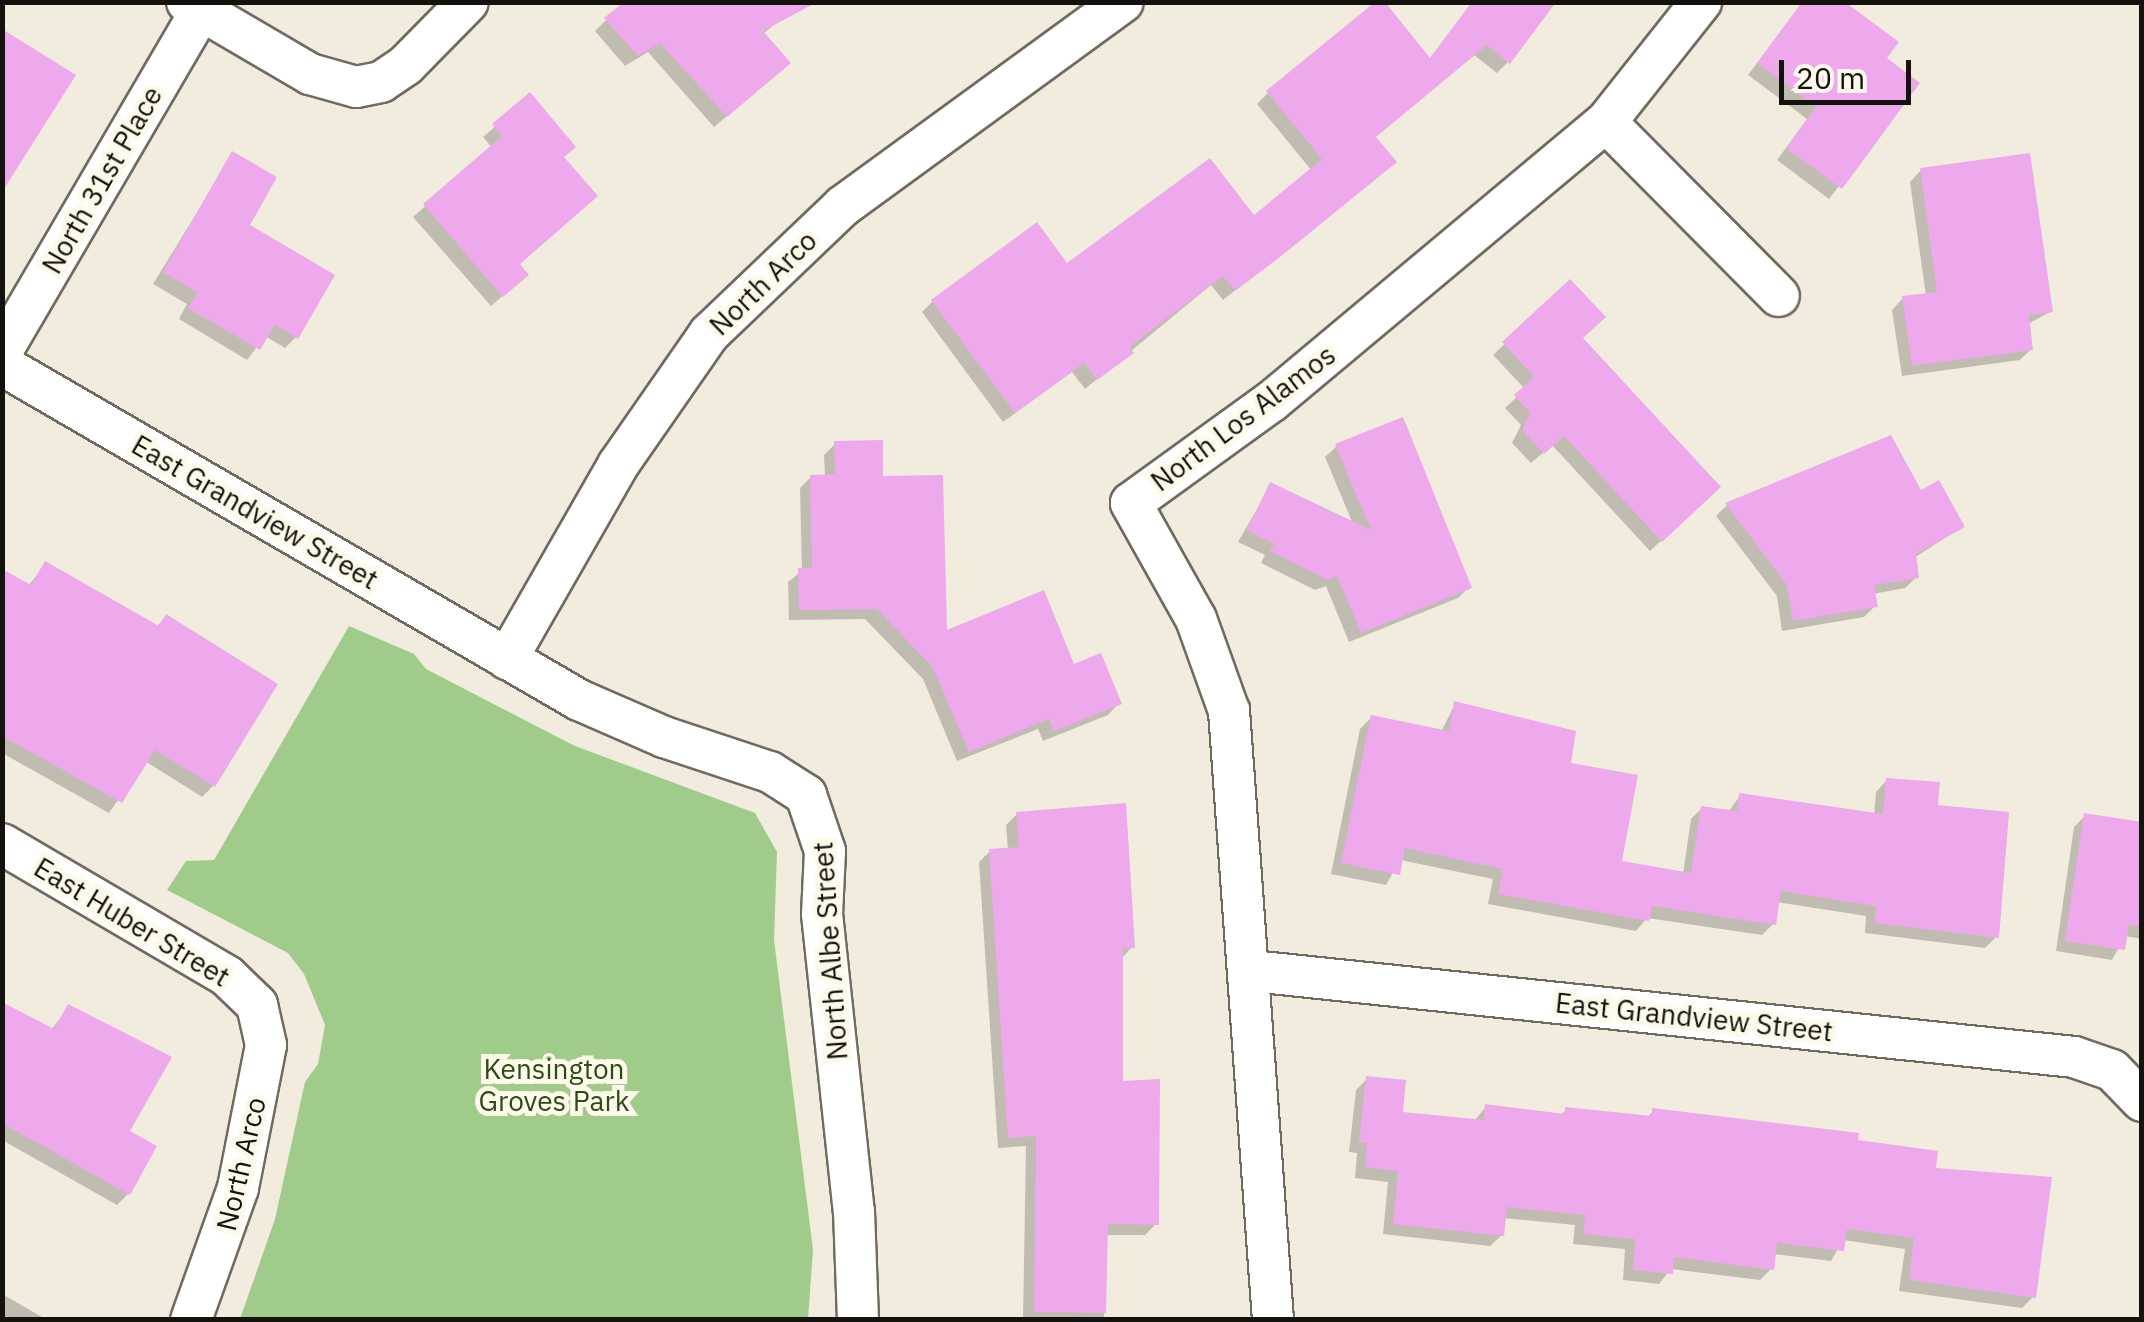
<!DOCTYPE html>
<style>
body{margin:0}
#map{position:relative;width:2144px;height:1322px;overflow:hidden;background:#f1ecde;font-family:"IBM Plex Sans",sans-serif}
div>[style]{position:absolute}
.green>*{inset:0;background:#a1cb8b}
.shadow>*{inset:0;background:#0003}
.building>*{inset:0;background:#eea8ec}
.roads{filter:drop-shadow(2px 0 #6f6b5e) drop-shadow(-2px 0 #6f6b5e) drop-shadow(0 2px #6f6b5e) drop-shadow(0 -2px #6f6b5e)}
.minor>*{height:40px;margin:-20px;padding:0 20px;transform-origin:20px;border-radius:20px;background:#fff}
span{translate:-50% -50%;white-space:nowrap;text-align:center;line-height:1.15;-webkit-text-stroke:10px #fefaeb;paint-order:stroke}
.street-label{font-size:28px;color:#14120d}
.park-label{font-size:28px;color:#2c4c16}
.frame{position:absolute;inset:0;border:5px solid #14120d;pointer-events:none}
.scale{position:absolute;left:1779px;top:60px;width:132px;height:45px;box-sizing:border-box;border:5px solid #14120d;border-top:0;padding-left:12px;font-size:30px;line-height:35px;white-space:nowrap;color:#14120d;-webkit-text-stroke:8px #fefaeb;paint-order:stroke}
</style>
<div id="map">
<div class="green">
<i style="clip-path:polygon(349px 626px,414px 654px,426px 669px,575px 746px,755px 813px,777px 852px,774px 940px,813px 1250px,808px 1319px,240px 1319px,275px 1219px,305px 1082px,318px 1064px,325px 1025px,304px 974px,288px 953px,167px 890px,186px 861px,214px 860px)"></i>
</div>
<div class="shadow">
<i style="clip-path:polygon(1472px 2px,1508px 62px,1497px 73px,1474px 55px,1374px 138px,1382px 173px,1223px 300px,1211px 285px,1085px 389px,1072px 372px,1003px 422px,922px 312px,933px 301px,1254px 219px,1312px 171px,1257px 104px,1268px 93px,1429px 60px)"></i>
<i style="clip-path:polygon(1803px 2px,1917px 83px,1829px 199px,1777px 160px,1807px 119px,1748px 75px)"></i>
<i style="clip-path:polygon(606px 20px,780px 20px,763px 34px,777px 74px,714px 127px,648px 52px,625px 66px,595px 31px)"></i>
<i style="clip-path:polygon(530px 96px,515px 285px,491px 306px,413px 217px,492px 148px,483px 137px)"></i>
<i style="clip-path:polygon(233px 154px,247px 226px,296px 337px,285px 348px,265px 336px,247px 360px,179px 319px,187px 304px,153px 284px)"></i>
<i style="clip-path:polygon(1921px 170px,2050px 312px,2028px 324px,2031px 349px,2020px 360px,1902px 376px,1892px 310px,1903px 298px,1926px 296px,1910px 182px)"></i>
<i style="clip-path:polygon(1570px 282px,1580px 338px,1718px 487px,1650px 551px,1552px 445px,1531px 463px,1512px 443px,1521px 425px,1505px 408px,1525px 389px,1493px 355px)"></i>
<i style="clip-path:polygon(835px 444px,881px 479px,944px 634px,1073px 667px,1119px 703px,1108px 715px,1043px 741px,1038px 729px,957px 761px,923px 679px,865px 619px,789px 620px,788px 582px,802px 571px,800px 488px,811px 477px,825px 477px,824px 455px)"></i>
<i style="clip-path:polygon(1337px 446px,1469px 587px,1458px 598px,1349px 642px,1326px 586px,1315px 590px,1261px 563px,1265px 555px,1238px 542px,1271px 485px,1353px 524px,1325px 457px)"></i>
<i style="clip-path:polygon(1920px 494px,1962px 527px,1914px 558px,1917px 577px,1905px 588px,1873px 594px,1875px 606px,1864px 617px,1782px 631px,1777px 596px,1716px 516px,1727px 505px)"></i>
<i style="clip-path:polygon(45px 565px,156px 627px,166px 617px,213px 786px,202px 797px,145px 761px,109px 813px,2px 753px,2px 572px,28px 586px)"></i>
<i style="clip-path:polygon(1455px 704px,1568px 765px,1619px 863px,1683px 874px,1691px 819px,1702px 808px,1728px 812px,1740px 796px,1874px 815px,1876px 792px,1887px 780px,1935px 808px,1996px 937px,1985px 948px,1865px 933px,1866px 916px,1776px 902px,1773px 924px,1762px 935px,1647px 918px,1636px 931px,1488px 904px,1493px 879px,1400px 860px,1386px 885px,1331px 874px,1360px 729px,1371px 718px,1441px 732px)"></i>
<i style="clip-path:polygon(1017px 814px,1132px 947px,1121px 959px,1121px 1084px,1156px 1224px,1145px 1235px,1105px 1235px,1104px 1320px,1023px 1320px,1026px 1146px,998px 1148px,979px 862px,990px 851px,1008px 850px,1006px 825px)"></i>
<i style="clip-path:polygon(2085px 816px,2142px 824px,2142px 939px,2125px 936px,2112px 960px,2056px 951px,2074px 827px)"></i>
<i style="clip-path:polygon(2px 1004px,51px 1030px,69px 1007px,127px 1132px,128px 1194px,117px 1205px,2px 1140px)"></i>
<i style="clip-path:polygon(1367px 1079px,1401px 1114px,1474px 1121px,1486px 1107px,1560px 1116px,1566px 1110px,1647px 1118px,1653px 1111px,1855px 1142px,1933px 1170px,2033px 1297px,2022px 1308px,1899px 1291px,1905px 1249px,1843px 1240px,1831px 1261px,1773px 1254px,1771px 1269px,1760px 1280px,1671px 1269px,1659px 1284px,1623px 1280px,1625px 1249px,1573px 1244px,1575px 1225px,1503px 1218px,1502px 1235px,1490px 1246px,1383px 1234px,1388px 1182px,1355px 1178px,1357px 1153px,1349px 1152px,1356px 1090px)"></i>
<i style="clip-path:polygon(2px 1294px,42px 1317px,40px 1320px,2px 1320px)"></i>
</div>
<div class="building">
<i style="clip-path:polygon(624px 2px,817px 2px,763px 31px,791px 63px,727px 117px,660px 43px,638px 56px,604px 18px)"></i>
<i style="clip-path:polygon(1375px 2px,1385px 2px,1430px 58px,1472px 2px,1556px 2px,1510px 64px,1487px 45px,1376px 137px,1397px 162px,1280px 257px,1235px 291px,1223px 276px,1129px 347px,1134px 353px,1097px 380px,1084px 363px,1015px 413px,931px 300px,1037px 222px,1067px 263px,1210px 158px,1254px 215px,1322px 159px,1266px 91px)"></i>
<i style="clip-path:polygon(1802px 2px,1845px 2px,1899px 42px,1887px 58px,1920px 83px,1842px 189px,1786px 148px,1816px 107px,1757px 63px)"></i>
<i style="clip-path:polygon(2px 29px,76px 75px,2px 192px)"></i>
<i style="clip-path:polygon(530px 92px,576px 147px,564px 157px,598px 196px,520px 264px,529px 275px,503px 297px,423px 204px,502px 136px,492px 124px)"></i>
<i style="clip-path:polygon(232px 151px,277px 177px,250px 225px,335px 275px,298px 339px,275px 325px,260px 350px,188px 308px,197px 292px,163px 272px)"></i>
<i style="clip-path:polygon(2030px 153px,2053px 312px,2029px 315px,2033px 350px,1912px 366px,1902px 296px,1937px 292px,1920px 168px)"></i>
<i style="clip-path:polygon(1570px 279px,1606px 317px,1583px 338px,1721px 487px,1662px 542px,1564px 436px,1544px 454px,1522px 430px,1530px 413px,1514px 395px,1534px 377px,1502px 342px)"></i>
<i style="clip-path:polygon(1403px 417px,1472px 588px,1361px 633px,1337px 576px,1328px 580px,1270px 551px,1274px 544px,1247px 530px,1270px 482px,1371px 530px,1335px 444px)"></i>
<i style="clip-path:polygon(1891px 435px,1921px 490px,1939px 480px,1965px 527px,1916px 554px,1919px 578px,1874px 585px,1878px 607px,1793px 621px,1787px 585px,1725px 503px)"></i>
<i style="clip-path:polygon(883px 440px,883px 476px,943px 475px,947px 630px,1044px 590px,1074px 664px,1101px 653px,1122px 704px,1054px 731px,1049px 719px,969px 752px,933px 668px,877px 609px,799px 610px,798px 568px,812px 568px,810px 475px,835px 474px,834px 441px)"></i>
<i style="clip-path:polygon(45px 561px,159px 626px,166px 614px,278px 684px,215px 787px,155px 750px,122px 803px,2px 736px,2px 569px,31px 585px)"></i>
<i style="clip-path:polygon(1454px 701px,1576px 731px,1571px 763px,1638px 775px,1622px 861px,1691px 873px,1701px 806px,1737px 811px,1739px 793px,1883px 814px,1886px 778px,1940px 782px,1938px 805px,2009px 812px,1999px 938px,1875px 923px,1876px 906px,1781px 891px,1776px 925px,1652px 906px,1649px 921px,1498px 894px,1503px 869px,1405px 848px,1400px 875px,1341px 863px,1371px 715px,1449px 731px)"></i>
<i style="clip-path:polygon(1126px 803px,1135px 948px,1123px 949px,1123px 1081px,1160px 1079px,1159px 1225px,1108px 1224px,1106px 1313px,1034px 1312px,1036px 1136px,1008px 1138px,989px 849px,1019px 847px,1016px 812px)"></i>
<i style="clip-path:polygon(2084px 813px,2142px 822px,2142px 927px,2129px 925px,2125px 950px,2065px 941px)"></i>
<i style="clip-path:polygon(2px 1002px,54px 1029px,68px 1004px,172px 1057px,130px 1131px,157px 1146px,130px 1195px,2px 1123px)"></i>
<i style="clip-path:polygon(1366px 1076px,1406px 1080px,1403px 1112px,1484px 1120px,1485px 1104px,1565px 1114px,1565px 1107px,1652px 1116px,1652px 1108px,1859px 1133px,1858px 1140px,1938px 1151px,1936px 1168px,2052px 1177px,2036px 1298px,1909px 1280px,1914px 1238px,1847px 1229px,1844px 1251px,1777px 1243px,1774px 1270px,1674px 1257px,1673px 1274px,1633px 1270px,1635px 1239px,1583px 1234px,1585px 1215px,1507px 1207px,1504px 1236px,1393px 1224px,1398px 1171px,1365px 1167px,1367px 1143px,1359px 1142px)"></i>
</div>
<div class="roads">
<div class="minor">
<i style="left:187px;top:2px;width:143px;rotate:30.3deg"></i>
<i style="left:310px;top:74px;width:48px;rotate:15.8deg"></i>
<i style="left:356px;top:87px;width:25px;rotate:-11deg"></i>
<i style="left:381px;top:82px;width:30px;rotate:-34deg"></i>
<i style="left:406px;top:65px;width:88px;rotate:-45.5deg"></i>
<i style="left:1606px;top:122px;width:245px;rotate:45.2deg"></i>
<i style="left:2px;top:351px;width:395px;rotate:-59.7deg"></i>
<i style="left:2px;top:365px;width:667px;rotate:30.14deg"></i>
<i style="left:579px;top:700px;width:93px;rotate:23.5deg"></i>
<i style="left:664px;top:737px;width:112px;rotate:18.3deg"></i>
<i style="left:770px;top:772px;width:43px;rotate:32.6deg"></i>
<i style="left:806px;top:795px;width:59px;rotate:71.3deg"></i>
<i style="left:825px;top:851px;width:63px;rotate:92.7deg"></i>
<i style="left:822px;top:914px;width:299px;rotate:83.9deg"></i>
<i style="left:854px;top:1211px;width:109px;rotate:87.9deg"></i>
<i style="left:507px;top:659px;width:224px;rotate:-60.2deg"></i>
<i style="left:618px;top:465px;width:160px;rotate:-55.2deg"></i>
<i style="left:709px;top:334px;width:185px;rotate:-43.7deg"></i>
<i style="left:843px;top:206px;width:346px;rotate:-36.1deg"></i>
<i style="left:2px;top:844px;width:261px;rotate:30.4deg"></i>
<i style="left:227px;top:976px;width:42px;rotate:44deg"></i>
<i style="left:257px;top:1005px;width:41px;rotate:77.3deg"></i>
<i style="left:266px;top:1045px;width:146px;rotate:101.1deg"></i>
<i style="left:238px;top:1188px;width:140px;rotate:109.6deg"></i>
<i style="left:1252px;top:971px;width:826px;rotate:5.97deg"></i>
<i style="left:2074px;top:1057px;width:40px;rotate:18.9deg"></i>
<i style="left:2112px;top:1070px;width:43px;rotate:45.9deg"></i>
<i style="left:1273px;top:1320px;width:611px;rotate:-94.13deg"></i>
<i style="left:1229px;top:711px;width:98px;rotate:-109.7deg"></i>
<i style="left:1196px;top:619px;width:133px;rotate:-119.3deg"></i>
<i style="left:1131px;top:503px;width:174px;rotate:-35.9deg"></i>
<i style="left:1272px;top:401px;width:435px;rotate:-39.9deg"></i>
<i style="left:1606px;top:122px;width:153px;rotate:-51.6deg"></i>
</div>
</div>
<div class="street-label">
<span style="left:102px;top:180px;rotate:-60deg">North 31st Place</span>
<span style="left:763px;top:283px;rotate:-44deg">North Arco</span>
<span style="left:1243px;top:418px;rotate:-37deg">North Los Alamos</span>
<span style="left:255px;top:512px;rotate:30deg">East Grandview Street</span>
<span style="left:132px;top:922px;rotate:31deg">East Huber Street</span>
<span style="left:830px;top:951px;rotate:-94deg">North Albe Street</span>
<span style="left:1694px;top:1017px;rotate:6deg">East Grandview Street</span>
<span style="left:241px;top:1164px;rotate:-77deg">North Arco</span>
</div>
<div class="park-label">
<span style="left:554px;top:1085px">Kensington<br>Groves Park</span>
</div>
<div class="frame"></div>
<div class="scale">20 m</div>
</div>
